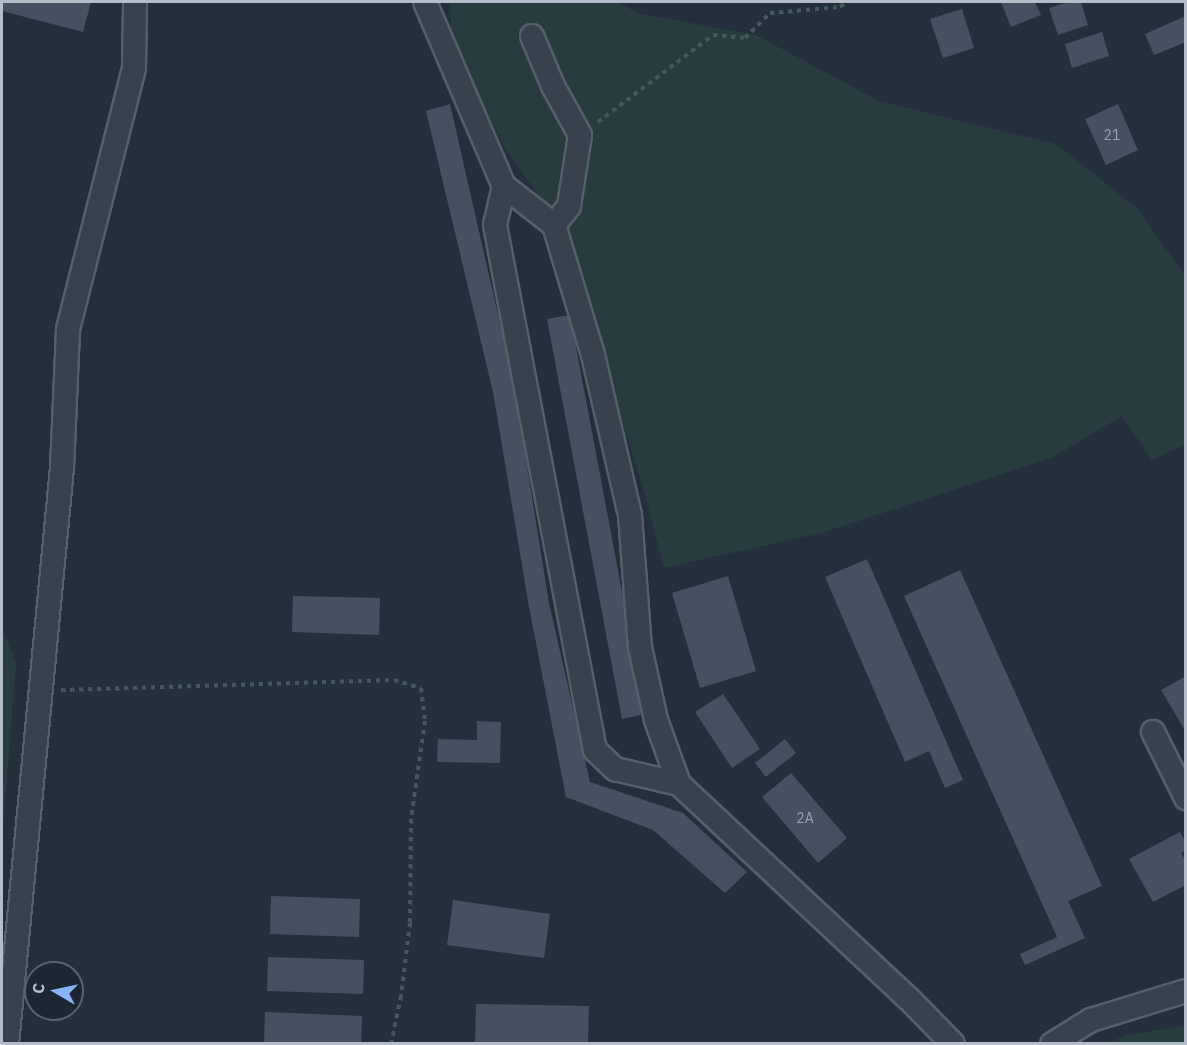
<!DOCTYPE html>
<meta charset="utf-8">
<style>
body{margin:0}
#map{position:relative;width:1187px;height:1045px;overflow:hidden;background:#242f3e;font-family:"IBM Plex Sans",sans-serif}
div>[style]{position:absolute}
.green>*{inset:0;background:#263c3f}
.building>*{inset:0;background:#455162}
.path>*{height:4px;margin-top:-2px;transform-origin:0;background:repeating-linear-gradient(90deg,#44595c 0 4.5px,transparent 0 9px)}
.roads{filter:drop-shadow(2px 0 #565f6c) drop-shadow(-2px 0 #565f6c) drop-shadow(0 2px #565f6c) drop-shadow(0 -2px #565f6c)}
.minor>*{height:22px;margin:-11px;padding:0 11px;transform-origin:11px;border-radius:11px;background:#38414e}
span{translate:-50% -50%;white-space:nowrap;text-align:center;line-height:1.15;-webkit-text-stroke:6px #1d2633;paint-order:stroke}
.number-label{font-size:14px;color:#98a1af}
.number-label span{-webkit-text-stroke-width:0}
.frame{position:absolute;inset:0;border:3px solid #b4bcc9;pointer-events:none}
.north{position:absolute;left:24px;top:961px;width:60px;height:60px;box-sizing:border-box;background:#1d2633;border:2px solid #59626f;border-radius:50%;rotate:279deg;font-size:16px;font-weight:700;line-height:24px;text-align:center;color:#b4bcc9}
.north::after{content:'';display:block;margin:auto;width:21px;height:27px;background:#8ab4f8;clip-path:polygon(50% 0,100% 100%,50% 72%,0 100%)}
</style>
<div id="map">
<div class="green">
<i style="clip-path:polygon(450px 2px,618px 2px,637px 13px,756px 35px,879px 101px,1056px 144px,1138px 209px,1185px 276px,1185px 445px,1152px 460px,1122px 416px,1053px 457px,822px 533px,664px 568px,645px 495px,564px 231px,504px 147px,451px 41px)"></i>
<i style="clip-path:polygon(2px 626px,16px 664px,2px 839px)"></i>
<i style="clip-path:polygon(1185px 1025px,1185px 1043px,1109px 1043px,1124px 1036px)"></i>
</div>
<div class="building">
<i style="clip-path:polygon(2px 2px,91px 2px,83px 32px,2px 11px)"></i>
<i style="clip-path:polygon(1001px 2px,1035px 2px,1041px 15px,1011px 27px)"></i>
<i style="clip-path:polygon(1069px 2px,1081px 2px,1088px 25px,1058px 35px,1049px 8px)"></i>
<i style="clip-path:polygon(962px 9px,974px 48px,943px 58px,930px 19px)"></i>
<i style="clip-path:polygon(1186px 16px,1186px 42px,1154px 55px,1145px 34px)"></i>
<i style="clip-path:polygon(1102px 32px,1109px 56px,1072px 68px,1065px 44px)"></i>
<i style="clip-path:polygon(450px 104px,514px 385px,549px 603px,590px 782px,683px 813px,747px 872px,725px 893px,653px 830px,566px 797px,529px 607px,493px 392px,426px 111px)"></i>
<i style="clip-path:polygon(1118px 104px,1138px 150px,1106px 165px,1085px 119px)"></i>
<i style="clip-path:polygon(570px 315px,645px 714px,622px 719px,547px 319px)"></i>
<i style="clip-path:polygon(867px 559px,963px 780px,945px 788px,929px 751px,905px 762px,825px 577px)"></i>
<i style="clip-path:polygon(960px 570px,1102px 886px,1068px 901px,1085px 938px,1025px 965px,1020px 954px,1057px 937px,904px 596px)"></i>
<i style="clip-path:polygon(728px 576px,756px 671px,700px 688px,672px 593px)"></i>
<i style="clip-path:polygon(293px 596px,380px 598px,379px 635px,292px 632px)"></i>
<i style="clip-path:polygon(1186px 676px,1186px 732px,1161px 690px)"></i>
<i style="clip-path:polygon(723px 694px,760px 749px,732px 768px,695px 712px)"></i>
<i style="clip-path:polygon(477px 721px,501px 722px,500px 763px,437px 762px,438px 739px,477px 740px)"></i>
<i style="clip-path:polygon(785px 739px,796px 753px,766px 777px,755px 763px)"></i>
<i style="clip-path:polygon(791px 773px,847px 838px,818px 863px,762px 797px)"></i>
<i style="clip-path:polygon(1180px 832px,1186px 843px,1186px 850px,1181px 853px,1186px 862px,1186px 885px,1153px 902px,1129px 859px)"></i>
<i style="clip-path:polygon(271px 896px,360px 899px,359px 937px,270px 934px)"></i>
<i style="clip-path:polygon(453px 900px,550px 914px,544px 958px,447px 945px)"></i>
<i style="clip-path:polygon(268px 957px,364px 960px,363px 994px,267px 991px)"></i>
<i style="clip-path:polygon(476px 1004px,589px 1006px,588px 1044px,475px 1043px)"></i>
<i style="clip-path:polygon(265px 1012px,362px 1016px,361px 1044px,264px 1044px)"></i>
</div>
<div class="path">
<i style="left:598px;top:122px;width:144px;rotate:-37.1deg"></i>
<i style="left:713px;top:35px;width:32px;rotate:5deg"></i>
<i style="left:745px;top:38px;width:35px;rotate:-45deg"></i>
<i style="left:770px;top:13px;width:70px;rotate:-4.9deg"></i>
<i style="left:840px;top:7px;width:8px;rotate:-40deg"></i>
<i style="left:61px;top:690px;width:333px;rotate:-1.7deg"></i>
<i style="left:394px;top:680px;width:28px;rotate:17deg"></i>
<i style="left:421px;top:688px;width:33px;rotate:83deg"></i>
<i style="left:425px;top:721px;width:99px;rotate:98.1deg"></i>
<i style="left:411px;top:819px;width:104px;rotate:90.6deg"></i>
<i style="left:410px;top:923px;width:74px;rotate:97deg"></i>
<i style="left:401px;top:996px;width:49px;rotate:101.8deg"></i>
</div>
<div class="roads">
<div class="minor">
<i style="left:425px;top:2px;width:200px;rotate:66.8deg"></i>
<i style="left:504px;top:186px;width:40px;rotate:103deg"></i>
<i style="left:495px;top:225px;width:534px;rotate:79.22deg"></i>
<i style="left:595px;top:750px;width:28px;rotate:44deg"></i>
<i style="left:615px;top:769px;width:66px;rotate:13.2deg"></i>
<i style="left:679px;top:784px;width:313px;rotate:43.1deg"></i>
<i style="left:908px;top:998px;width:64px;rotate:45.6deg"></i>
<i style="left:532px;top:36px;width:54px;rotate:67.2deg"></i>
<i style="left:553px;top:86px;width:56px;rotate:61.1deg"></i>
<i style="left:580px;top:135px;width:72px;rotate:98.8deg"></i>
<i style="left:569px;top:206px;width:24px;rotate:128deg"></i>
<i style="left:504px;top:186px;width:63px;rotate:38deg"></i>
<i style="left:554px;top:225px;width:136px;rotate:73.3deg"></i>
<i style="left:593px;top:355px;width:164px;rotate:77deg"></i>
<i style="left:630px;top:515px;width:132px;rotate:85.7deg"></i>
<i style="left:640px;top:647px;width:75px;rotate:77.6deg"></i>
<i style="left:656px;top:720px;width:68px;rotate:70.2deg"></i>
<i style="left:1153px;top:732px;width:74px;rotate:63.4deg"></i>
<i style="left:7px;top:1044px;width:579px;rotate:-84.55deg"></i>
<i style="left:62px;top:468px;width:139px;rotate:-87.5deg"></i>
<i style="left:68px;top:329px;width:269px;rotate:-75.8deg"></i>
<i style="left:134px;top:68px;width:66px;rotate:-89.1deg"></i>
<i style="left:1052px;top:1044px;width:46px;rotate:-31.6deg"></i>
<i style="left:1091px;top:1020px;width:99px;rotate:-17deg"></i>
</div>
</div>
<div class="number-label">
<span style="left:1112px;top:135px">21</span>
<span style="left:805px;top:818px">2А</span>
</div>
<div class="frame"></div>
<div class="north">С</div>
</div>
